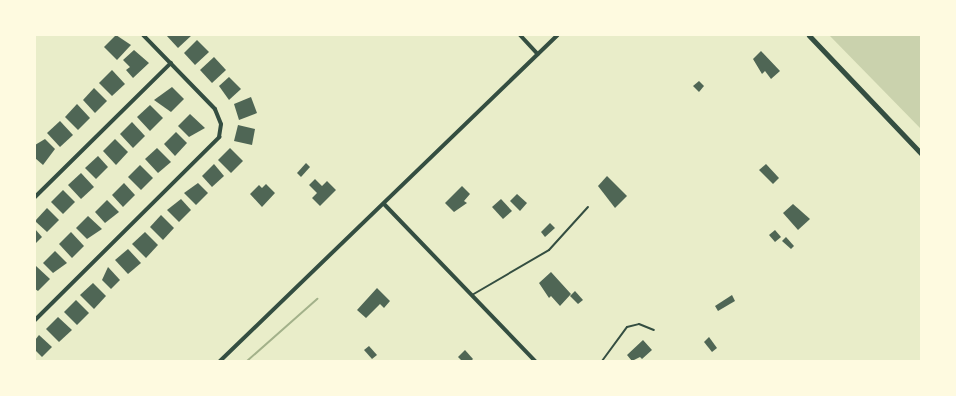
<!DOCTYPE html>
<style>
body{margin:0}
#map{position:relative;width:956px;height:396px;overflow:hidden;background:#e9edc9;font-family:"Noto Sans",sans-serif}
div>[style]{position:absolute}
.green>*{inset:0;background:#cad2ad}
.stream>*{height:2px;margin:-1px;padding:0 1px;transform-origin:1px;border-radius:1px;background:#a3b18a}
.building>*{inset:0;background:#4f6655}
.service>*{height:2px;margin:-1px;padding:0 1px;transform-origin:1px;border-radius:1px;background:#344e41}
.minor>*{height:4px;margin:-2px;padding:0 2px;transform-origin:2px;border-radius:2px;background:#344e41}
.tertiary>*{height:4.5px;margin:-2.25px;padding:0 2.25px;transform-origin:2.25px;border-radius:2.25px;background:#344e41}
span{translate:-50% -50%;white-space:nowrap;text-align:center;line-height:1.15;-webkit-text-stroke:5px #fefae0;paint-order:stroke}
.frame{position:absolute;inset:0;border:36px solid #fefae0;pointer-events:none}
</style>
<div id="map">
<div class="green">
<i style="clip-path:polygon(829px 35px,921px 35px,921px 129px)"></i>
</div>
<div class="stream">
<i style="left:247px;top:361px;width:94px;rotate:-41.5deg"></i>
</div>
<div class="building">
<i style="clip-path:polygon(116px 35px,131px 45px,117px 60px,104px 47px)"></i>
<i style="clip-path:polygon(166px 35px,192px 35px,178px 48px)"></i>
<i style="clip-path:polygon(197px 40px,209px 52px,195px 65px,184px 53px)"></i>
<i style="clip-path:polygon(134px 50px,149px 63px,133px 78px,126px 70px,130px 67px,123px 60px)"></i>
<i style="clip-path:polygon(761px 51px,780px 71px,771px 79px,765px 71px,762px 74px,753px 59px)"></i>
<i style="clip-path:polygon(214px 57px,226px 70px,212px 83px,200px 70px)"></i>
<i style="clip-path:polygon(112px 70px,125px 84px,112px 96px,99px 83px)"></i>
<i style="clip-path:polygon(229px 77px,241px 89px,229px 100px,219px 86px)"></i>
<i style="clip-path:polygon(699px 81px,704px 86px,699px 92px,693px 86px)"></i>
<i style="clip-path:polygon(172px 87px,184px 99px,171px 112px,154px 100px)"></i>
<i style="clip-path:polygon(94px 88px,107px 101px,95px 113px,83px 100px)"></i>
<i style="clip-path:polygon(251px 97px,257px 113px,239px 120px,234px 104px)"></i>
<i style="clip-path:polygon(77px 104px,90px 118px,78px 130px,65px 117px)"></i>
<i style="clip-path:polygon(150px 105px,163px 118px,150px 131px,137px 117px)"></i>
<i style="clip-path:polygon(190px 114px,205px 128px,189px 137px,178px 126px)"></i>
<i style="clip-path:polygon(60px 121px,73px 135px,60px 147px,47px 133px)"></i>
<i style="clip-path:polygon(132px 122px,145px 136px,133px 148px,120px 134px)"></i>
<i style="clip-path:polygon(238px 125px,255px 129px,252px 145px,234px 141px)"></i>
<i style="clip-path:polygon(176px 132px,187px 143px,175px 156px,164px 144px)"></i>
<i style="clip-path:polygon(45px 139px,55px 149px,43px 165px,35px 158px,35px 145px)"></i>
<i style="clip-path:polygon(115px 139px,128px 152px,116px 165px,103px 151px)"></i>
<i style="clip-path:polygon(157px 148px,171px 162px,158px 173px,145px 159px)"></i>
<i style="clip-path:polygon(230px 148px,243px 161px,231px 173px,218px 160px)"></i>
<i style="clip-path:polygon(98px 156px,108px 167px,96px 179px,85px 168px)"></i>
<i style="clip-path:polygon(306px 163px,310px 167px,301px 177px,297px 173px)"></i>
<i style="clip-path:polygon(214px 164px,224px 176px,212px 187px,202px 176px)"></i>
<i style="clip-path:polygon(766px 164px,779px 178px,773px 184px,759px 170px)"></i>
<i style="clip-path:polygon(140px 165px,153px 178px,141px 190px,128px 177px)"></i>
<i style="clip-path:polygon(81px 173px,94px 187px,81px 199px,68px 185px)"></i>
<i style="clip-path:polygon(607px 176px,627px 196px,615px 208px,598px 186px)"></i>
<i style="clip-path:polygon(315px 179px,322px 186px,327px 181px,336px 190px,320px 206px,312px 198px,317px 193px,309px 185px)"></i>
<i style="clip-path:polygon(124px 183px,135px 195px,123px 207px,112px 195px)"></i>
<i style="clip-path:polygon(198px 183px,208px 193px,196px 205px,184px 193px)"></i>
<i style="clip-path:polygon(266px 184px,275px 193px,262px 207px,250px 194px,259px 185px,262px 188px)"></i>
<i style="clip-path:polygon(462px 186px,470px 194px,464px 201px,467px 203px,454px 212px,445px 203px)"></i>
<i style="clip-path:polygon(63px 190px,75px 202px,63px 214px,51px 202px)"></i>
<i style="clip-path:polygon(517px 194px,527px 203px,520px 211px,510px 201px)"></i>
<i style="clip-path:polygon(181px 199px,191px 210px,179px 222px,167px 210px)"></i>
<i style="clip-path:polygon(501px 199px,512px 211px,503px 219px,492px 207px)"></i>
<i style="clip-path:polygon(107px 200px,119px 212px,105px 223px,95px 212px)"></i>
<i style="clip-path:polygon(793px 204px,810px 219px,798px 230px,783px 213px)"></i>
<i style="clip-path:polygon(47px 208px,59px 220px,47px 232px,35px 221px)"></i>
<i style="clip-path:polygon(161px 215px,174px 228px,163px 240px,150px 227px)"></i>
<i style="clip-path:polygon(88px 216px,102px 229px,87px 239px,76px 228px)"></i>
<i style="clip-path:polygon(550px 223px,555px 228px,545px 237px,541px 232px)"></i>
<i style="clip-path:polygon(35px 229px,42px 237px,35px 244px)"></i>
<i style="clip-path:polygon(775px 230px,781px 237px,775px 242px,769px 235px)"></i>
<i style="clip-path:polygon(71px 232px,84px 246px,72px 258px,59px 244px)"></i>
<i style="clip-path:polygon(145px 232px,158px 245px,146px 258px,132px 244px)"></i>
<i style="clip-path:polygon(786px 237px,794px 246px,791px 249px,782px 241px)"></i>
<i style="clip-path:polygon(128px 249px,141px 263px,128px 274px,115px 260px)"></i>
<i style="clip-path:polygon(55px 251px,67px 263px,53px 273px,43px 263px)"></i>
<i style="clip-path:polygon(36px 266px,50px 279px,38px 291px,35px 289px)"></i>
<i style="clip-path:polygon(108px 267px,120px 280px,111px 289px,102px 280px)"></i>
<i style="clip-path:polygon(551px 272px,571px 294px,560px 306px,551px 296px,549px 298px,539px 283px)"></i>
<i style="clip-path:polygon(93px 283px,106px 296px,94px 309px,80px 295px)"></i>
<i style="clip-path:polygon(377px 288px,390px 301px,384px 308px,380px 304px,366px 318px,357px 310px)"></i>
<i style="clip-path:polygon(575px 291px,583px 300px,578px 304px,570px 296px)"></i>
<i style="clip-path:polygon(732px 295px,735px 301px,718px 311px,715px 306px)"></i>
<i style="clip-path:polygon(76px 300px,89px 313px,77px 325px,64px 312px)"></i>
<i style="clip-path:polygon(58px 317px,72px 330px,59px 342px,46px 329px)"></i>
<i style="clip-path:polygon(39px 335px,52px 347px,42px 357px,35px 350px,35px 340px)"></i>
<i style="clip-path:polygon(709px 337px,717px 348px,712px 352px,704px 342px)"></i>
<i style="clip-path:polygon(643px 340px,652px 350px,642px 359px,640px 357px,632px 361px,627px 355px)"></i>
<i style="clip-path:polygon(369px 346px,377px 355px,372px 359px,364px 350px)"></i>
<i style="clip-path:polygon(465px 350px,473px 359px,471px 361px,462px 361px,458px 357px)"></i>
</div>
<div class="service">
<i style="left:472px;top:295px;width:89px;rotate:-30.3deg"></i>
<i style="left:549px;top:250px;width:58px;rotate:-47.8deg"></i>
<i style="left:602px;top:361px;width:42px;rotate:-53.7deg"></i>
<i style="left:627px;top:327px;width:12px;rotate:-14deg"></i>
<i style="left:639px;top:324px;width:16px;rotate:22deg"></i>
</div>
<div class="minor">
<i style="left:520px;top:35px;width:26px;rotate:47deg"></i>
<i style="left:35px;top:197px;width:191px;rotate:-44.6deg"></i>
<i style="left:384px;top:204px;width:218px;rotate:46.1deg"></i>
<i style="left:35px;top:320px;width:260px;rotate:-44.8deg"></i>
<i style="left:219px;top:137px;width:13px;rotate:-81deg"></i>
<i style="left:221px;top:124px;width:16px;rotate:-112deg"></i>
<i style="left:215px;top:109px;width:103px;rotate:-134.2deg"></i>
<i style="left:220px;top:361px;width:469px;rotate:-44deg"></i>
</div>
<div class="tertiary">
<i style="left:809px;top:35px;width:163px;rotate:46.5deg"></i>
</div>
<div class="frame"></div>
</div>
